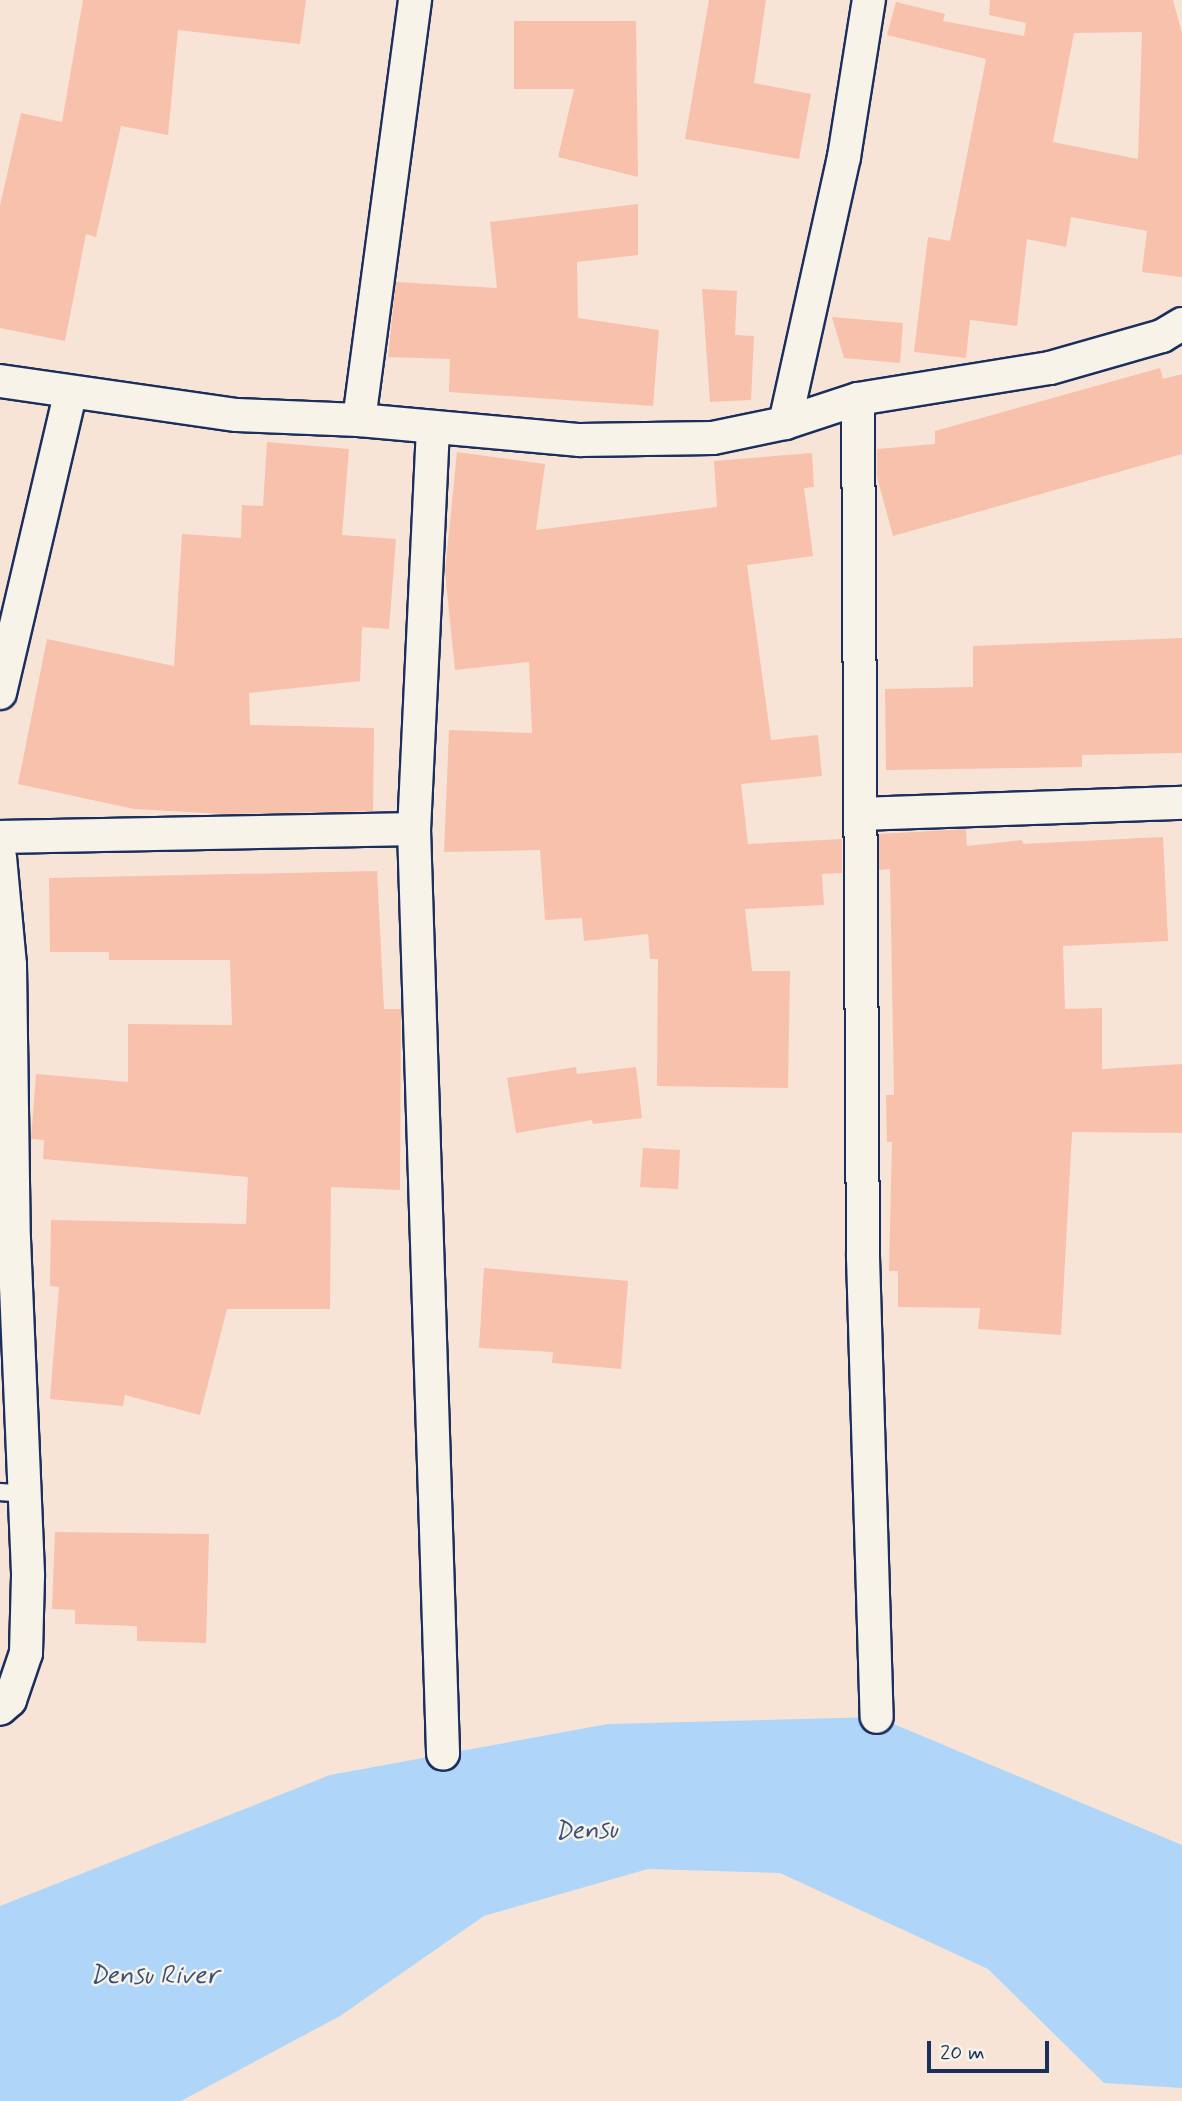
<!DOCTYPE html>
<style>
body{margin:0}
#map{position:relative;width:1182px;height:2101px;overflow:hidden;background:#f7e4d6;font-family:Mynerve,sans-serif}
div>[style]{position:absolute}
.water>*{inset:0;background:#afd6f9}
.building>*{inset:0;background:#f8c1ab}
.roads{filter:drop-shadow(2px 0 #1b2f5e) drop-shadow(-2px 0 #1b2f5e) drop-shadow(0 2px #1b2f5e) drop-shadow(0 -2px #1b2f5e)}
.service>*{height:16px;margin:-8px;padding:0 8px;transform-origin:8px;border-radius:8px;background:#f7f3e8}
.minor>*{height:32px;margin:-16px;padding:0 16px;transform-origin:16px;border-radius:16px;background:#f7f3e8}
span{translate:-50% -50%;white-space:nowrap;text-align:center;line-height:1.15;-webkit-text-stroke:5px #f7f3e8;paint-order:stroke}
.water-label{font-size:26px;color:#39507d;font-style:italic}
.scale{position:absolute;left:927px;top:2041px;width:122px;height:32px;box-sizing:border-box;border:4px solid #1b2f5e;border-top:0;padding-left:9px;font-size:21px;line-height:24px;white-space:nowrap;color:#1b2f5e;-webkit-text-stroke:5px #f7f3e8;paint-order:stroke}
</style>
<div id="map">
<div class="water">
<i style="clip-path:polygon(877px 1717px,1182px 1845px,1182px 2088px,1104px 2083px,988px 1969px,780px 1873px,648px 1869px,484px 1916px,340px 2016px,181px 2101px,0 2101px,0 1906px,330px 1775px,608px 1724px)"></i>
</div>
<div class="building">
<i style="clip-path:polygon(83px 0,306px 0,300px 44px,178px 30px,168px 135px,121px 126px,96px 237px,86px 234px,65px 341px,0 328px,0 206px,21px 113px,62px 122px)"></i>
<i style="clip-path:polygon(709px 0,766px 0,754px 83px,811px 94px,799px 159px,685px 139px)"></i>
<i style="clip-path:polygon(evenodd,990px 0,1173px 0,1182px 33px,1182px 277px,1142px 272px,1147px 231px,1071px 217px,1066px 247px,1027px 239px,1017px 326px,970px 320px,966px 358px,914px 352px,928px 237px,950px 241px,986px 59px,887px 35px,896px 2px,945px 14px,943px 21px,1024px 36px,1026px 23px,989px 15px,990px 0,1142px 32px,1138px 159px,1053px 142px,1074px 33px,1142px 32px)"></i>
<i style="clip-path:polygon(514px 21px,636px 21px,638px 177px,558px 157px,574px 89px,514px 89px)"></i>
<i style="clip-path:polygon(638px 204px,638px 255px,577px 262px,578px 318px,659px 330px,653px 406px,449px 392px,450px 359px,388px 357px,396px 282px,497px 288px,490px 222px)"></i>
<i style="clip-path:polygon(702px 289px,737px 291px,735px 335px,754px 336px,751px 400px,710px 402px)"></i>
<i style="clip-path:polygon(832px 317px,903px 323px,900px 363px,844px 358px)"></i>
<i style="clip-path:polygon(1160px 368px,1163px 379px,1182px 374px,1182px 454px,893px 536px,877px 477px,877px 449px,935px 444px,935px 431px)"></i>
<i style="clip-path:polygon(267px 442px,349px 449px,342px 535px,396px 539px,389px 629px,362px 627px,360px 681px,249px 693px,250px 725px,374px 728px,373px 811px,224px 814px,134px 809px,18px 784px,47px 639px,174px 666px,182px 534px,241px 538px,242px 505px,263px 506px)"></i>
<i style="clip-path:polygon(457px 452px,545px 464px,536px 530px,717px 507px,714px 461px,812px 453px,814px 487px,804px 488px,813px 556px,747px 565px,771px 740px,818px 735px,822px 776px,741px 784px,748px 844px,842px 839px,842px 873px,822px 874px,824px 905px,745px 909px,752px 971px,790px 971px,788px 1088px,657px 1086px,658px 959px,650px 959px,648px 934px,584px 941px,582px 918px,545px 920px,540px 850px,444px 852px,449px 730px,532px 733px,529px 662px,455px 670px,445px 572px)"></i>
<i style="clip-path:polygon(1182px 638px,1182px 753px,1082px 755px,1082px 767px,886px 770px,885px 689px,973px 687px,973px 646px)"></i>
<i style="clip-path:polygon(966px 829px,967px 846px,1022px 840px,1023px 844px,1163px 837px,1168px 941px,1063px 946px,1065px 1009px,1102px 1008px,1102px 1069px,1182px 1064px,1182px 1133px,1072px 1132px,1061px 1335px,978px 1329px,980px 1308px,898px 1307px,898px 1271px,889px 1271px,892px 1142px,887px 1142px,886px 1095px,894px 1095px,890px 869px,879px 870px,879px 834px)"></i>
<i style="clip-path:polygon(377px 871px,384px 1009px,401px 1009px,400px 1190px,331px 1187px,330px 1309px,227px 1309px,200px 1415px,125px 1395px,123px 1406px,50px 1399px,59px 1287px,50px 1286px,51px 1220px,246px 1224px,248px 1177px,43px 1159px,44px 1140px,31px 1139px,36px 1074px,128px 1082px,128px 1024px,232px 1025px,230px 960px,109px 960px,109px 952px,50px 952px,49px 878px)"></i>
<i style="clip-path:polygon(576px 1067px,577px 1074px,636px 1067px,642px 1118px,593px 1124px,592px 1120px,516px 1133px,507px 1078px)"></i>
<i style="clip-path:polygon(643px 1148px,680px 1150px,678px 1189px,640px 1187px)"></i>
<i style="clip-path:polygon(484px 1268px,628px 1281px,621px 1369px,552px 1363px,553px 1352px,479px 1348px)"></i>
<i style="clip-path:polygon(55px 1532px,209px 1534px,206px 1643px,137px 1641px,137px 1626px,75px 1624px,75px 1610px,52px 1609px)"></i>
</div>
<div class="roads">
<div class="service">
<i style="left:0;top:1492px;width:27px;rotate:4deg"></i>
</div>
<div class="minor">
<i style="left:0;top:381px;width:239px;rotate:8.2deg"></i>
<i style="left:237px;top:415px;width:122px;rotate:2.3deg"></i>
<i style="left:359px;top:420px;width:222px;rotate:5.2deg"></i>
<i style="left:580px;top:440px;width:133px;rotate:-0.9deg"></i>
<i style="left:713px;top:438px;width:74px;rotate:-11.8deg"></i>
<i style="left:785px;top:423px;width:77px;rotate:-18.2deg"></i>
<i style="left:858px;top:399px;width:194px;rotate:-9.2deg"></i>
<i style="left:1050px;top:368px;width:116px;rotate:-15.9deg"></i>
<i style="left:1162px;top:336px;width:23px;rotate:-31deg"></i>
<i style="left:858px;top:399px;width:858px;rotate:89.67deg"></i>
<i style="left:863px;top:1257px;width:460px;rotate:88.3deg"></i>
<i style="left:359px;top:420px;width:424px;rotate:-82.4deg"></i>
<i style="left:785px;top:423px;width:272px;rotate:-77.5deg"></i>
<i style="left:844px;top:157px;width:159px;rotate:-81deg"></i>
<i style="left:433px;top:428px;width:401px;rotate:92.7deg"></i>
<i style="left:414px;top:829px;width:925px;rotate:88.2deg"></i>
<i style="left:0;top:693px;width:307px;rotate:-76.8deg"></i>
<i style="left:861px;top:814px;width:321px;rotate:-2deg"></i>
<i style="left:0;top:837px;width:414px;rotate:-1.1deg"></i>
<i style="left:0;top:857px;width:108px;rotate:84.7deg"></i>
<i style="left:10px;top:965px;width:274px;rotate:89.2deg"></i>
<i style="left:14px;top:1239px;width:337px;rotate:87.6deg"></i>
<i style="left:28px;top:1576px;width:77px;rotate:91.5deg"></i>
<i style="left:26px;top:1653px;width:50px;rotate:108.8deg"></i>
<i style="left:10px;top:1700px;width:13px;rotate:138deg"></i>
</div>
</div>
<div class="water-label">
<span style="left:586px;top:1832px;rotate:-2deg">Densu</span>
<span style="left:154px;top:1977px">Densu River</span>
</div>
<div class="scale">20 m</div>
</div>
